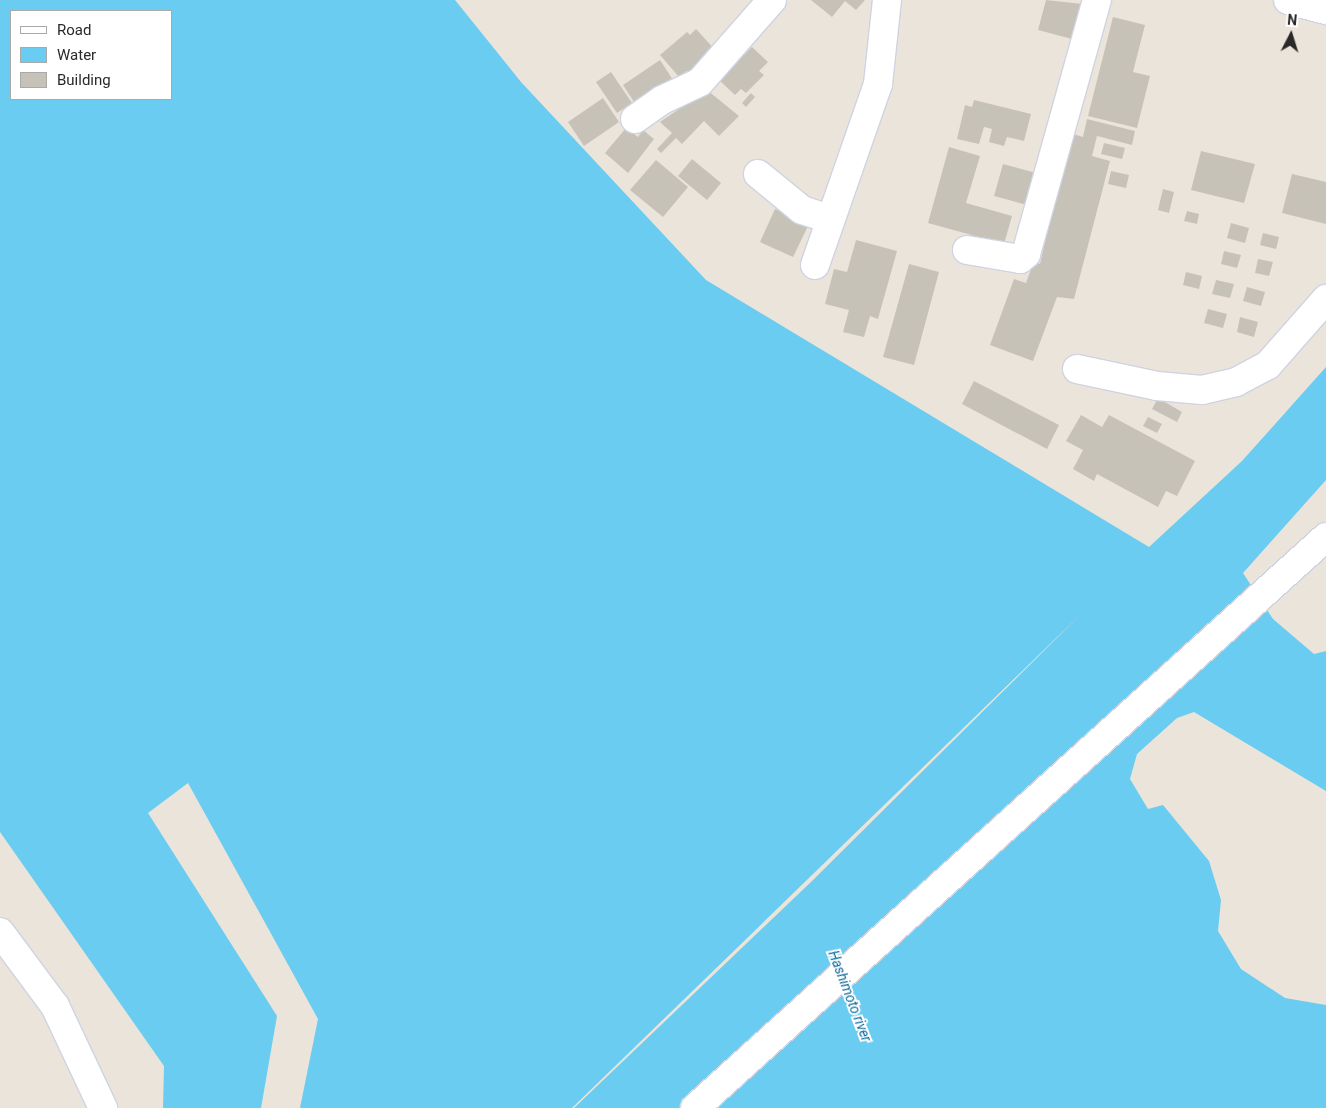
<!DOCTYPE html>
<style>
body{margin:0}
#map{position:relative;width:1326px;height:1108px;overflow:hidden;background:#ebe4da;font-family:Roboto,sans-serif}
div>[style]{position:absolute}
.water>*{inset:0;background:#6accf0}
.pier>*{inset:0;background:#ebe4da}
.building>*{inset:0;background:#c7c2b8}
.roads{filter:drop-shadow(1px 0 #cfd3e2) drop-shadow(-1px 0 #cfd3e2) drop-shadow(0 1px #cfd3e2) drop-shadow(0 -1px #cfd3e2)}
.minor>*{height:28px;margin:-14px;padding:0 14px;transform-origin:14px;border-radius:14px;background:#fff}
span{translate:-50% -50%;white-space:nowrap;text-align:center;line-height:1.15;-webkit-text-stroke:4px #fff;paint-order:stroke}
.water-label{font-size:14px;color:#0b689a;font-style:italic}
.legend{position:absolute;left:10px;top:10px;width:162px;height:90px;box-sizing:border-box;background:#fff;border:1px solid #a9a9a9;margin:0;padding:6px 9px;list-style:none;font-size:15px;color:#292929}
.legend li{display:flex;align-items:center;gap:10px;height:25px}
.legend b{width:25px;border:1px solid #a9a9a9}
.north{position:absolute;left:1266px;top:10px;width:50px;height:50px;-webkit-text-stroke:4px #fff;paint-order:stroke;rotate:5deg;font-size:14px;font-weight:700;line-height:20px;text-align:center;color:#292929}
.north::after{content:'';display:block;margin:auto;width:18px;height:22px;background:#292929;clip-path:polygon(50% 0,100% 100%,50% 72%,0 100%)}
</style>
<div id="map">
<div class="water">
<i style="clip-path:polygon(evenodd,0 0,455px 0,521px 82px,706px 280px,1149px 547px,1242px 461px,1326px 367px,1326px 480px,1243px 573px,1273px 619px,1314px 654px,1326px 651px,1326px 791px,1194px 712px,1177px 718px,1137px 754px,1130px 779px,1148px 809px,1163px 805px,1209px 861px,1221px 900px,1218px 931px,1241px 969px,1285px 998px,1326px 1005px,1326px 1108px,574px 1108px,811px 882px,1084px 611px,572px 1108px,163px 1108px,164px 1066px,0 832px,0 0,11px 11px,171px 11px,171px 99px,11px 99px,11px 11px)"></i>
</div>
<div class="pier">
<i style="clip-path:polygon(188px 783px,318px 1019px,300px 1108px,261px 1108px,277px 1016px,148px 813px)"></i>
</div>
<div class="building">
<i style="clip-path:polygon(811px 0,865px 0,856px 10px,845px 1px,832px 17px)"></i>
<i style="clip-path:polygon(1046px 0,1082px 4px,1072px 39px,1038px 30px)"></i>
<i style="clip-path:polygon(1113px 17px,1145px 25px,1133px 72px,1150px 76px,1137px 128px,1088px 116px)"></i>
<i style="clip-path:polygon(696px 29px,717px 52px,690px 75px,686px 71px,679px 77px,660px 55px,687px 32px,690px 35px)"></i>
<i style="clip-path:polygon(752px 47px,768px 62px,759px 71px,764px 75px,746px 93px,741px 89px,735px 95px,719px 80px)"></i>
<i style="clip-path:polygon(660px 60px,675px 83px,638px 108px,623px 85px)"></i>
<i style="clip-path:polygon(611px 72px,632px 103px,617px 113px,596px 82px)"></i>
<i style="clip-path:polygon(707px 90px,739px 116px,719px 136px,704px 121px,682px 144px,676px 138px,661px 153px,657px 149px,672px 133px,660px 122px)"></i>
<i style="clip-path:polygon(751px 93px,755px 97px,746px 107px,742px 103px)"></i>
<i style="clip-path:polygon(603px 98px,619px 122px,584px 146px,568px 122px)"></i>
<i style="clip-path:polygon(974px 100px,1031px 114px,1024px 141px,1007px 137px,1004px 146px,989px 142px,992px 129px,984px 127px,979px 144px,957px 139px,965px 105px,972px 107px)"></i>
<i style="clip-path:polygon(1087px 119px,1135px 131px,1132px 145px,1097px 136px,1092px 156px,1110px 161px,1074px 299px,1057px 297px,1033px 361px,990px 345px,1014px 279px,1026px 283px,1034px 261px,1040px 264px,1070px 133px,1083px 137px)"></i>
<i style="clip-path:polygon(626px 128px,638px 137px,643px 130px,654px 139px,628px 173px,605px 153px)"></i>
<i style="clip-path:polygon(1104px 143px,1125px 148px,1122px 159px,1101px 154px)"></i>
<i style="clip-path:polygon(949px 147px,980px 156px,966px 203px,1012px 216px,1004px 244px,928px 223px)"></i>
<i style="clip-path:polygon(1201px 151px,1255px 164px,1244px 203px,1191px 190px)"></i>
<i style="clip-path:polygon(692px 159px,721px 183px,707px 200px,678px 176px)"></i>
<i style="clip-path:polygon(656px 160px,688px 187px,663px 217px,630px 190px)"></i>
<i style="clip-path:polygon(1003px 164px,1036px 173px,1027px 205px,994px 196px)"></i>
<i style="clip-path:polygon(1111px 171px,1129px 175px,1126px 188px,1108px 184px)"></i>
<i style="clip-path:polygon(1292px 174px,1326px 182px,1326px 224px,1282px 213px)"></i>
<i style="clip-path:polygon(1163px 189px,1174px 192px,1169px 213px,1158px 210px)"></i>
<i style="clip-path:polygon(775px 209px,809px 224px,793px 257px,760px 242px)"></i>
<i style="clip-path:polygon(1187px 211px,1199px 214px,1197px 224px,1184px 221px)"></i>
<i style="clip-path:polygon(1231px 223px,1249px 228px,1245px 243px,1227px 238px)"></i>
<i style="clip-path:polygon(1263px 233px,1279px 237px,1276px 249px,1260px 245px)"></i>
<i style="clip-path:polygon(856px 240px,897px 251px,878px 319px,870px 316px,864px 337px,843px 332px,849px 310px,825px 304px,834px 269px,847px 272px)"></i>
<i style="clip-path:polygon(1224px 251px,1241px 255px,1237px 268px,1221px 264px)"></i>
<i style="clip-path:polygon(1258px 259px,1273px 262px,1269px 276px,1255px 273px)"></i>
<i style="clip-path:polygon(909px 264px,939px 272px,914px 365px,883px 357px)"></i>
<i style="clip-path:polygon(1186px 272px,1202px 276px,1199px 289px,1183px 285px)"></i>
<i style="clip-path:polygon(1216px 280px,1234px 284px,1230px 298px,1212px 294px)"></i>
<i style="clip-path:polygon(1247px 287px,1265px 292px,1261px 306px,1243px 301px)"></i>
<i style="clip-path:polygon(1208px 309px,1227px 314px,1223px 328px,1204px 323px)"></i>
<i style="clip-path:polygon(1240px 317px,1258px 322px,1254px 337px,1237px 332px)"></i>
<i style="clip-path:polygon(974px 381px,1059px 425px,1047px 449px,962px 404px)"></i>
<i style="clip-path:polygon(1158px 398px,1182px 412px,1177px 422px,1152px 409px)"></i>
<i style="clip-path:polygon(1081px 415px,1102px 427px,1109px 415px,1195px 461px,1177px 496px,1166px 491px,1158px 507px,1097px 474px,1094px 481px,1073px 469px,1083px 450px,1066px 441px)"></i>
<i style="clip-path:polygon(1148px 417px,1162px 424px,1157px 433px,1143px 426px)"></i>
</div>
<div class="roads">
<div class="minor">
<i style="left:1288px;top:0;width:39px;rotate:15deg"></i>
<i style="left:635px;top:119px;width:33px;rotate:-35deg"></i>
<i style="left:662px;top:100px;width:42px;rotate:-25.3deg"></i>
<i style="left:700px;top:82px;width:109px;rotate:-48.7deg"></i>
<i style="left:758px;top:174px;width:57px;rotate:39.3deg"></i>
<i style="left:802px;top:210px;width:29px;rotate:18deg"></i>
<i style="left:967px;top:250px;width:54px;rotate:9.6deg"></i>
<i style="left:1020px;top:259px;width:8px;rotate:-40deg"></i>
<i style="left:1026px;top:254px;width:264px;rotate:-74.4deg"></i>
<i style="left:815px;top:265px;width:192px;rotate:-70.8deg"></i>
<i style="left:878px;top:84px;width:84px;rotate:-83.9deg"></i>
<i style="left:1077px;top:369px;width:82px;rotate:12deg"></i>
<i style="left:1157px;top:386px;width:45px;rotate:5.1deg"></i>
<i style="left:1202px;top:390px;width:35px;rotate:-13deg"></i>
<i style="left:1236px;top:382px;width:36px;rotate:-28deg"></i>
<i style="left:1268px;top:365px;width:88px;rotate:-48.7deg"></i>
<i style="left:0;top:932px;width:92px;rotate:53.4deg"></i>
<i style="left:55px;top:1006px;width:113px;rotate:64.8deg"></i>
<i style="left:695px;top:1108px;width:851px;rotate:-42.14deg"></i>
</div>
</div>
<div class="water-label">
<span style="left:850px;top:996px;rotate:69deg">Hashimoto river</span>
</div>
<ul class="legend">
<li><b style="height:6px;background:#fff"></b>Road</li>
<li><b style="height:14px;background:#6accf0"></b>Water</li>
<li><b style="height:14px;background:#c7c2b8"></b>Building</li>
</ul>
<div class="north">N</div>
</div>
